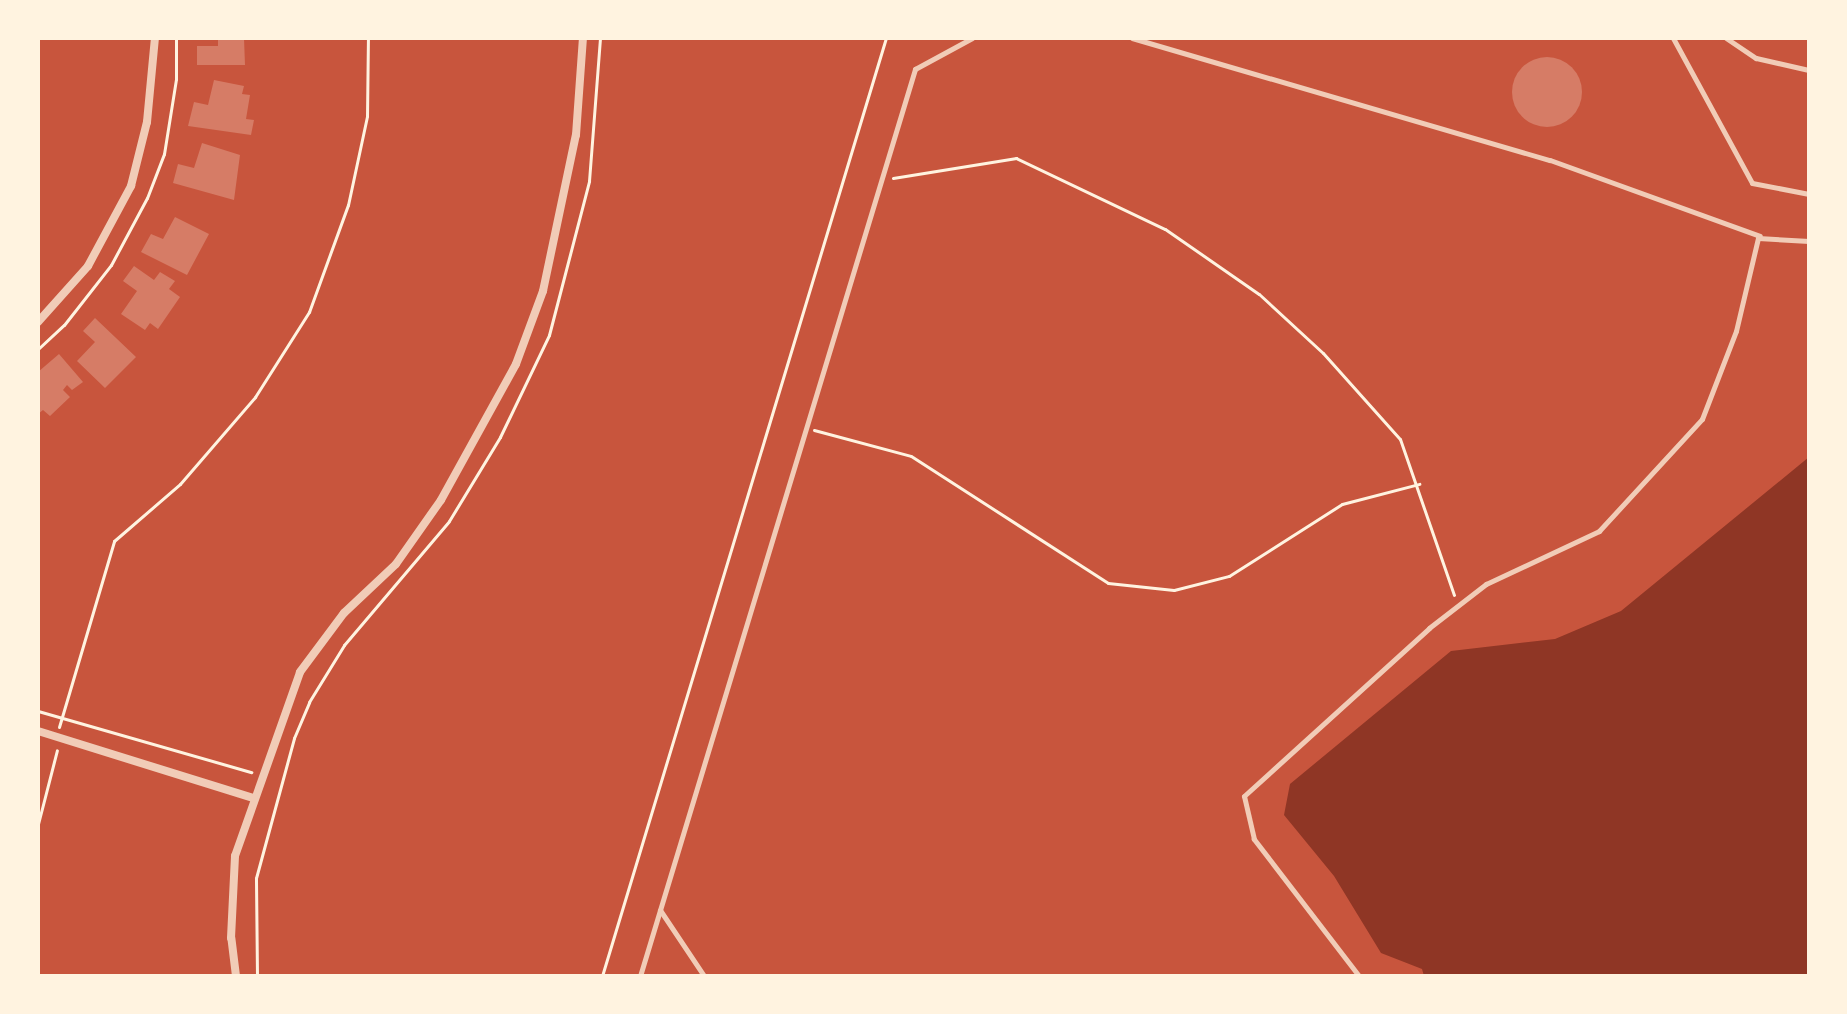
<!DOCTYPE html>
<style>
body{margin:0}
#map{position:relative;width:1847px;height:1014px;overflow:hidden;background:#c8553d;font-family:"Archivo Narrow",sans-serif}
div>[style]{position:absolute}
.water>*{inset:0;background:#8f3625}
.building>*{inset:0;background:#d67c66}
.round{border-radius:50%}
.path>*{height:3px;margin:-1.5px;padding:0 1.5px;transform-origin:1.5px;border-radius:1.5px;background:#fff3e0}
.service>*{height:5px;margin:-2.5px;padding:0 2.5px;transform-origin:2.5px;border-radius:2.5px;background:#f1ccb7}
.minor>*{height:8px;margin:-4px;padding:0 4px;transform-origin:4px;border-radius:4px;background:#f1ccb7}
span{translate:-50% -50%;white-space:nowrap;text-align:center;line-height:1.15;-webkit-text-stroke:7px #fff3e0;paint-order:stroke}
.frame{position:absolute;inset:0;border:40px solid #fff3e0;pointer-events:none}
</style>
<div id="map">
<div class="water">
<i style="clip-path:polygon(1809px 457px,1809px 976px,1424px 976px,1422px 969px,1381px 953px,1334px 876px,1284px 815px,1290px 784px,1451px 651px,1555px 639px,1621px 611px)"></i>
</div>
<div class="building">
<i style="clip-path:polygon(218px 38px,244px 38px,245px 65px,197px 65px,197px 46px,218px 46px)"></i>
<i class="round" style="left:1512px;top:57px;width:70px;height:70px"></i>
<i style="clip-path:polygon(214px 80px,244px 86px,242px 94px,250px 95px,246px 119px,254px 120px,251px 135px,188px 126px,194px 102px,208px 105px)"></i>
<i style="clip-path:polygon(202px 143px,240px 155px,234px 200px,173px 183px,178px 164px,194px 168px)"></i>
<i style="clip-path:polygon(175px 217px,209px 234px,187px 275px,141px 252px,151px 234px,163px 239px)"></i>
<i style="clip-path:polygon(134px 266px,154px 280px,160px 272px,175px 281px,169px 289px,180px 297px,158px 329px,150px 323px,145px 330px,121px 314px,137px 291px,123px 281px)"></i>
<i style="clip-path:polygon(95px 318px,136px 357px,105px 388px,77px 361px,95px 342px,83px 331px)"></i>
<i style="clip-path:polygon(59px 354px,83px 382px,72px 390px,67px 385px,63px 390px,70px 397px,50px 416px,43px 410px,38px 414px,38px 372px)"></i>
</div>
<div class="path">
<i style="left:893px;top:178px;width:125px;rotate:-9.2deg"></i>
<i style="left:1016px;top:158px;width:165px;rotate:25.5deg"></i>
<i style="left:1165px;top:229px;width:114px;rotate:34.7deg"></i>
<i style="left:1259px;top:294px;width:87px;rotate:42.7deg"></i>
<i style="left:1323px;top:353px;width:115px;rotate:48.2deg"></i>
<i style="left:1400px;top:439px;width:165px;rotate:70.9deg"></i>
<i style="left:38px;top:349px;width:35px;rotate:-43deg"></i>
<i style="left:64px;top:325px;width:76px;rotate:-51.9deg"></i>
<i style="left:111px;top:265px;width:76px;rotate:-61.8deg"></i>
<i style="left:147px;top:198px;width:47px;rotate:-68.9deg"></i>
<i style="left:164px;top:154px;width:76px;rotate:-80.9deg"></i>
<i style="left:176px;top:79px;width:41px;rotate:-90deg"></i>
<i style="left:814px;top:430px;width:100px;rotate:15deg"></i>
<i style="left:911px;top:456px;width:234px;rotate:32.8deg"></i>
<i style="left:1108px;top:583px;width:66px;rotate:6.1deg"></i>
<i style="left:1174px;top:590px;width:57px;rotate:-14.3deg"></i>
<i style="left:1229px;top:576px;width:134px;rotate:-32.5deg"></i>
<i style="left:1342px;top:504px;width:80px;rotate:-14.6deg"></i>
<i style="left:38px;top:711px;width:222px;rotate:16deg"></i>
<i style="left:59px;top:727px;width:194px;rotate:-73.5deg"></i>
<i style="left:114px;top:541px;width:87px;rotate:-40.8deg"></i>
<i style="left:180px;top:484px;width:115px;rotate:-49.2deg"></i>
<i style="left:255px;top:397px;width:101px;rotate:-57.6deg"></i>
<i style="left:309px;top:312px;width:114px;rotate:-70deg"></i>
<i style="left:348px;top:205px;width:91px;rotate:-77.9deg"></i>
<i style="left:367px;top:116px;width:78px;rotate:-89.3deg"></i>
<i style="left:38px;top:824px;width:76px;rotate:-75.6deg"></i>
<i style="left:257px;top:976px;width:98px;rotate:-90.6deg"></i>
<i style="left:256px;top:878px;width:145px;rotate:-74.8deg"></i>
<i style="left:294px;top:738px;width:39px;rotate:-67deg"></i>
<i style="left:309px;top:702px;width:67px;rotate:-58.4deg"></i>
<i style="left:344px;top:645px;width:162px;rotate:-49.7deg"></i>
<i style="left:449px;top:521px;width:98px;rotate:-58.7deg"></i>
<i style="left:500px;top:437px;width:113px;rotate:-64.3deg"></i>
<i style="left:549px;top:335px;width:159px;rotate:-75.4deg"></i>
<i style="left:589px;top:181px;width:143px;rotate:-85.6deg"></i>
<i style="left:602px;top:976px;width:980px;rotate:-73.16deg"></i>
</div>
<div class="service">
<i style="left:1132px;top:38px;width:435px;rotate:16.3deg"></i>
<i style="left:1550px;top:160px;width:223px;rotate:19.9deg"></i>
<i style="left:1673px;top:38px;width:165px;rotate:61.4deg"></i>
<i style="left:1752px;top:183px;width:58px;rotate:10.9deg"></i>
<i style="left:1726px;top:38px;width:36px;rotate:34deg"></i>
<i style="left:1756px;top:58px;width:54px;rotate:12.8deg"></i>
<i style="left:660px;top:910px;width:79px;rotate:56.3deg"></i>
<i style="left:640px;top:976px;width:948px;rotate:-73.13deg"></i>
<i style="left:915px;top:69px;width:65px;rotate:-28.5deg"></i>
<i style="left:1359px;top:976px;width:173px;rotate:-127.5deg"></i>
<i style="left:1254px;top:839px;width:44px;rotate:-103.1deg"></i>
<i style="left:1244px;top:796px;width:250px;rotate:-42.2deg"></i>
<i style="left:1429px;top:628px;width:72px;rotate:-37.7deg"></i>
<i style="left:1486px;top:584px;width:125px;rotate:-25.1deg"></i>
<i style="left:1599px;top:531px;width:152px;rotate:-47.4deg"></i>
<i style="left:1702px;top:419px;width:94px;rotate:-68.9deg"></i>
<i style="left:1736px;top:331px;width:96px;rotate:-76.7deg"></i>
<i style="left:1758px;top:238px;width:51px;rotate:3.4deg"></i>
</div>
<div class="minor">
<i style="left:38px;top:322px;width:75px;rotate:-48.2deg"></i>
<i style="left:88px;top:266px;width:91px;rotate:-61.7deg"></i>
<i style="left:131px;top:186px;width:66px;rotate:-76deg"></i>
<i style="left:147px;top:122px;width:84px;rotate:-84.6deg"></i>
<i style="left:38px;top:731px;width:225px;rotate:17.3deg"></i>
<i style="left:236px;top:976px;width:38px;rotate:-97deg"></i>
<i style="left:231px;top:938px;width:82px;rotate:-87.2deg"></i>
<i style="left:235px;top:856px;width:195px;rotate:-70.5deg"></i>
<i style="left:300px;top:672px;width:74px;rotate:-53.3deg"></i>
<i style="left:344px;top:613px;width:71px;rotate:-43.3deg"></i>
<i style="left:396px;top:564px;width:78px;rotate:-54.9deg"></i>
<i style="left:441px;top:500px;width:155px;rotate:-61.1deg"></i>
<i style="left:516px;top:364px;width:78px;rotate:-69.7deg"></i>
<i style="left:543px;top:291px;width:159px;rotate:-78.1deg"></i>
<i style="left:576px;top:135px;width:97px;rotate:-85.9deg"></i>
</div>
<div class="frame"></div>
</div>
